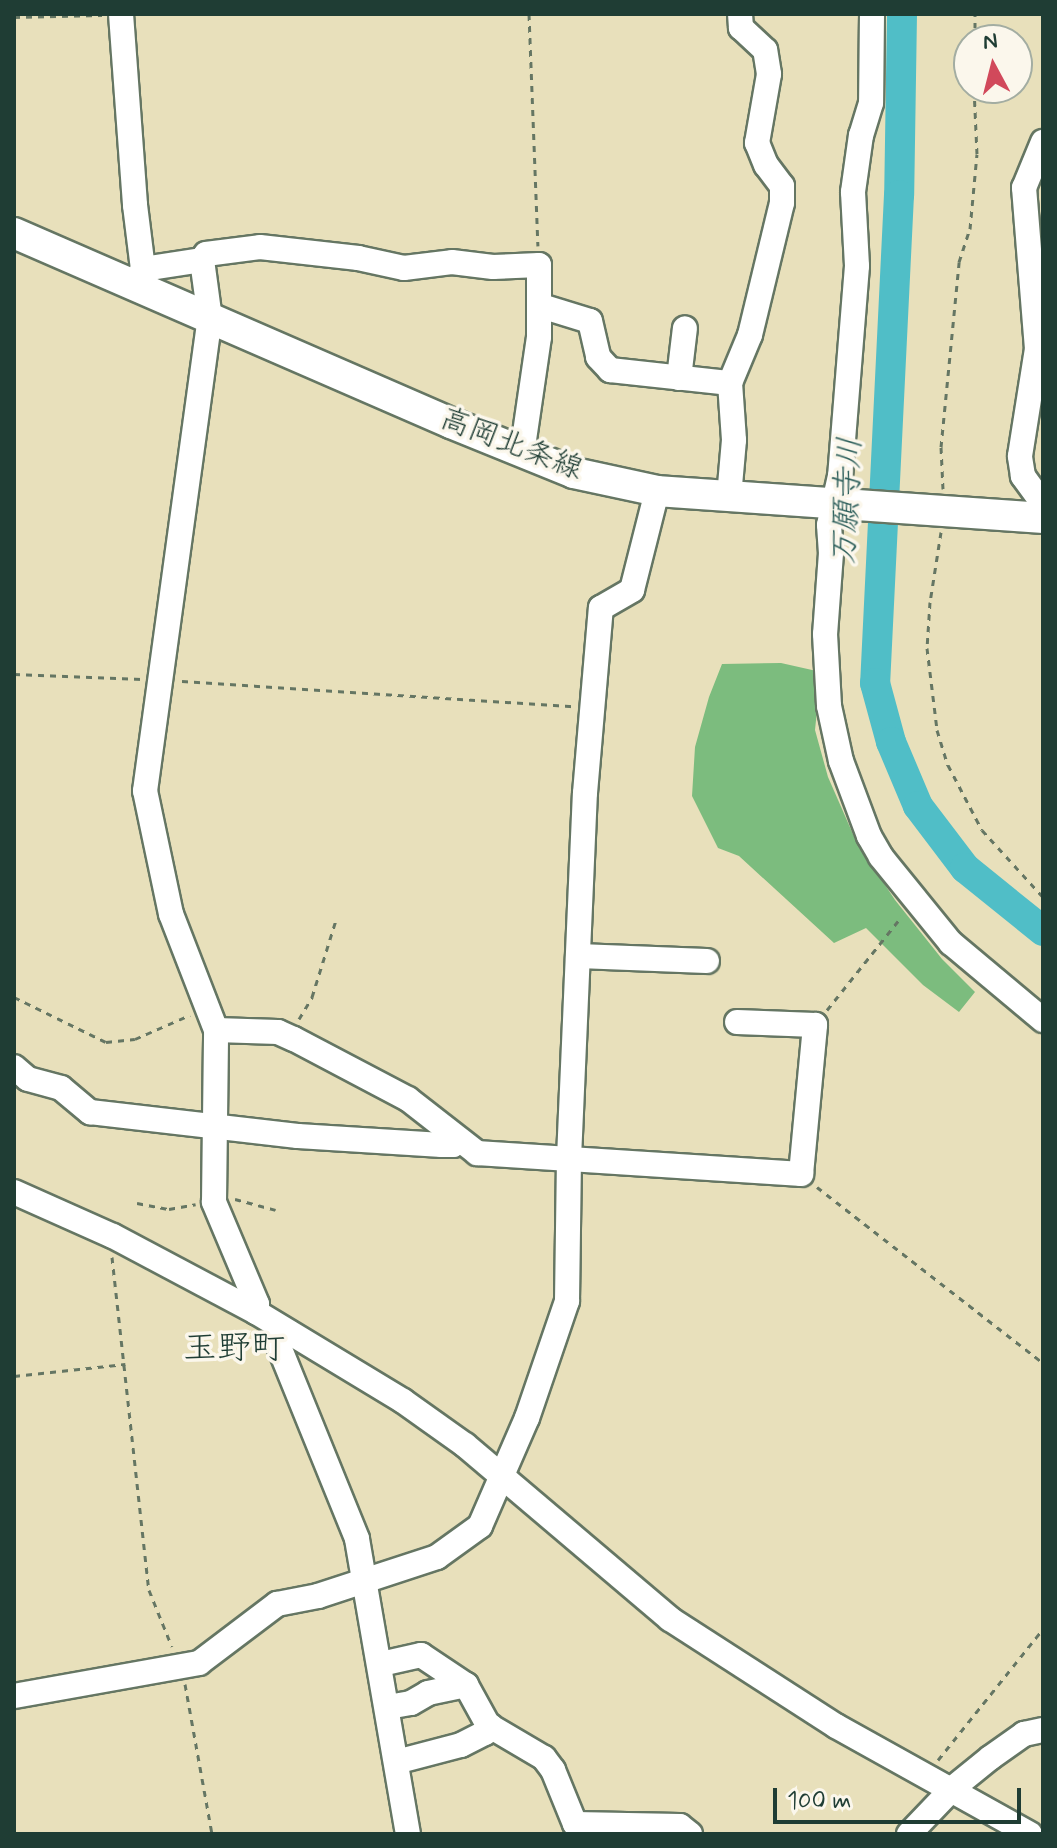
<!DOCTYPE html>
<meta charset="utf-8">
<style>
body{margin:0}
#map{position:relative;width:1057px;height:1848px;overflow:hidden;background:#e8e0bb;font-family:Mynerve,"Klee One",sans-serif}
div>[style]{position:absolute}
.forest>*{inset:0;background:#7cbc7e}
.river>*{height:30px;margin:-15px;padding:0 15px;transform-origin:15px;border-radius:15px;background:#50bec7}
.path>*{height:3px;margin-top:-1.5px;transform-origin:0;background:repeating-linear-gradient(90deg,#657663 0 6px,transparent 0 12px)}
.roads{filter:drop-shadow(2px 0 #657663) drop-shadow(-2px 0 #657663) drop-shadow(0 2px #657663) drop-shadow(0 -2px #657663)}
.minor>*{height:24px;margin:-12px;padding:0 12px;transform-origin:12px;border-radius:12px;background:#fff}
.major>*{height:30px;margin:-15px;padding:0 15px;transform-origin:15px;border-radius:15px;background:#fff}
span{translate:-50% -50%;white-space:nowrap;text-align:center;line-height:1.15;-webkit-text-stroke:7px #fbf7ec;paint-order:stroke}
.street-label{font-size:30px;color:#1f3d34}
.water-label{font-size:32px;color:#2b5d59;font-style:italic}
.quarter-label{font-size:34px;color:#1f3d34}
.frame{position:absolute;inset:0;border:16px solid #1f3d34;pointer-events:none}
.north{position:absolute;left:953px;top:24px;width:80px;height:80px;box-sizing:border-box;background:#fbf7ec;border:2px solid #a3ada2;border-radius:50%;rotate:353deg;font-size:22px;font-weight:700;line-height:32px;text-align:center;color:#1f3d34}
.north::after{content:'';display:block;margin:auto;width:28px;height:36px;background:#d1495b;clip-path:polygon(50% 0,100% 100%,50% 72%,0 100%)}
.scale{position:absolute;left:773px;top:1788px;width:248px;height:36px;box-sizing:border-box;border:4px solid #1f3d34;border-top:0;padding-left:10px;font-size:24px;line-height:28px;white-space:nowrap;color:#1f3d34;-webkit-text-stroke:6px #fbf7ec;paint-order:stroke}
</style>
<div id="map">
<div class="forest">
<i style="clip-path:polygon(781px 663px,821px 672px,815px 730px,828px 777px,856px 841px,895px 900px,942px 959px,975px 992px,959px 1012px,923px 985px,866px 928px,834px 943px,739px 856px,718px 848px,692px 796px,695px 747px,709px 697px,722px 664px)"></i>
</div>
<div class="river">
<i style="left:902px;top:14px;width:181px;rotate:90.9deg"></i>
<i style="left:899px;top:195px;width:489px;rotate:92.8deg"></i>
<i style="left:875px;top:683px;width:61px;rotate:74.8deg"></i>
<i style="left:891px;top:742px;width:69px;rotate:67.1deg"></i>
<i style="left:918px;top:806px;width:78px;rotate:52.8deg"></i>
<i style="left:965px;top:868px;width:100px;rotate:38.9deg"></i>
</div>
<div class="path">
<i style="left:529px;top:14px;width:232px;rotate:87.8deg"></i>
<i style="left:14px;top:17px;width:88px;rotate:-1.3deg"></i>
<i style="left:975px;top:40px;width:26px;rotate:-90deg"></i>
<i style="left:943px;top:489px;width:42px;rotate:-92.7deg"></i>
<i style="left:941px;top:447px;width:186px;rotate:-84.4deg"></i>
<i style="left:959px;top:262px;width:35px;rotate:-72deg"></i>
<i style="left:970px;top:229px;width:75px;rotate:-84.7deg"></i>
<i style="left:977px;top:154px;width:66px;rotate:-92.6deg"></i>
<i style="left:941px;top:532px;width:71px;rotate:98.9deg"></i>
<i style="left:930px;top:602px;width:46px;rotate:93.7deg"></i>
<i style="left:927px;top:648px;width:83px;rotate:83deg"></i>
<i style="left:937px;top:730px;width:37px;rotate:73deg"></i>
<i style="left:948px;top:765px;width:73px;rotate:62.4deg"></i>
<i style="left:982px;top:830px;width:91px;rotate:47.7deg"></i>
<i style="left:14px;top:674px;width:128px;rotate:2.2deg"></i>
<i style="left:182px;top:681px;width:392px;rotate:3.7deg"></i>
<i style="left:14px;top:997px;width:102px;rotate:26.1deg"></i>
<i style="left:106px;top:1042px;width:29px;rotate:-6deg"></i>
<i style="left:135px;top:1039px;width:60px;rotate:-23.6deg"></i>
<i style="left:827px;top:1010px;width:120px;rotate:-51.4deg"></i>
<i style="left:299px;top:1019px;width:26px;rotate:-59deg"></i>
<i style="left:312px;top:997px;width:81px;rotate:-72.7deg"></i>
<i style="left:817px;top:1187px;width:286px;rotate:37.9deg"></i>
<i style="left:235px;top:1199px;width:42px;rotate:15deg"></i>
<i style="left:137px;top:1203px;width:33px;rotate:11deg"></i>
<i style="left:169px;top:1209px;width:27px;rotate:-10deg"></i>
<i style="left:112px;top:1257px;width:335px;rotate:83.7deg"></i>
<i style="left:149px;top:1590px;width:61px;rotate:68deg"></i>
<i style="left:14px;top:1376px;width:112px;rotate:-6.2deg"></i>
<i style="left:185px;top:1684px;width:152px;rotate:79.8deg"></i>
<i style="left:938px;top:1760px;width:168px;rotate:-51.3deg"></i>
</div>
<div class="roads">
<div class="minor">
<i style="left:121px;top:14px;width:192px;rotate:85.8deg"></i>
<i style="left:135px;top:205px;width:64px;rotate:82.9deg"></i>
<i style="left:143px;top:269px;width:18px;rotate:119deg"></i>
<i style="left:872px;top:14px;width:89px;rotate:90.6deg"></i>
<i style="left:871px;top:103px;width:34px;rotate:107deg"></i>
<i style="left:861px;top:135px;width:58px;rotate:98deg"></i>
<i style="left:853px;top:192px;width:74px;rotate:86.9deg"></i>
<i style="left:857px;top:266px;width:211px;rotate:94.6deg"></i>
<i style="left:840px;top:476px;width:50px;rotate:102.7deg"></i>
<i style="left:829px;top:525px;width:28px;rotate:86deg"></i>
<i style="left:831px;top:553px;width:81px;rotate:94.2deg"></i>
<i style="left:825px;top:634px;width:72px;rotate:86.8deg"></i>
<i style="left:829px;top:706px;width:56px;rotate:77.7deg"></i>
<i style="left:841px;top:761px;width:80px;rotate:69.5deg"></i>
<i style="left:869px;top:836px;width:24px;rotate:60deg"></i>
<i style="left:881px;top:857px;width:111px;rotate:50.9deg"></i>
<i style="left:951px;top:943px;width:120px;rotate:39.9deg"></i>
<i style="left:143px;top:269px;width:60px;rotate:-8.7deg"></i>
<i style="left:541px;top:306px;width:51px;rotate:17deg"></i>
<i style="left:590px;top:321px;width:37px;rotate:77deg"></i>
<i style="left:598px;top:357px;width:18px;rotate:47deg"></i>
<i style="left:610px;top:370px;width:121px;rotate:6.2deg"></i>
<i style="left:679px;top:378px;width:50px;rotate:-83.2deg"></i>
<i style="left:729px;top:497px;width:57px;rotate:-85deg"></i>
<i style="left:734px;top:440px;width:57px;rotate:-94deg"></i>
<i style="left:730px;top:383px;width:52px;rotate:-67.4deg"></i>
<i style="left:750px;top:335px;width:136px;rotate:-76.4deg"></i>
<i style="left:782px;top:203px;width:17px;rotate:-90deg"></i>
<i style="left:782px;top:186px;width:26px;rotate:-127deg"></i>
<i style="left:766px;top:165px;width:24px;rotate:-112deg"></i>
<i style="left:757px;top:143px;width:70px;rotate:-80.1deg"></i>
<i style="left:769px;top:74px;width:24px;rotate:-99deg"></i>
<i style="left:765px;top:50px;width:33px;rotate:-137deg"></i>
<i style="left:741px;top:28px;width:14px;rotate:-94deg"></i>
<i style="left:1042px;top:518px;width:17px;rotate:-93deg"></i>
<i style="left:1041px;top:501px;width:31px;rotate:-126deg"></i>
<i style="left:1023px;top:476px;width:20px;rotate:-99deg"></i>
<i style="left:1020px;top:456px;width:108px;rotate:-81deg"></i>
<i style="left:1037px;top:349px;width:162px;rotate:-94.6deg"></i>
<i style="left:1024px;top:188px;width:50px;rotate:-67.6deg"></i>
<i style="left:578px;top:956px;width:129px;rotate:2.2deg"></i>
<i style="left:216px;top:1030px;width:62px;rotate:1.8deg"></i>
<i style="left:278px;top:1032px;width:17px;rotate:24deg"></i>
<i style="left:294px;top:1039px;width:129px;rotate:27.8deg"></i>
<i style="left:408px;top:1099px;width:88px;rotate:38deg"></i>
<i style="left:477px;top:1153px;width:325px;rotate:3.7deg"></i>
<i style="left:801px;top:1174px;width:150px;rotate:-84.6deg"></i>
<i style="left:815px;top:1025px;width:78px;rotate:-177.8deg"></i>
<i style="left:14px;top:1067px;width:18px;rotate:41deg"></i>
<i style="left:28px;top:1079px;width:34px;rotate:15deg"></i>
<i style="left:61px;top:1088px;width:38px;rotate:40deg"></i>
<i style="left:90px;top:1112px;width:209px;rotate:6.6deg"></i>
<i style="left:298px;top:1136px;width:144px;rotate:3.6deg"></i>
<i style="left:442px;top:1145px;width:11px"></i>
<i style="left:453px;top:1145px;width:7px;rotate:-45deg"></i>
<i style="left:14px;top:1192px;width:108px;rotate:24deg"></i>
<i style="left:113px;top:1236px;width:162px;rotate:28deg"></i>
<i style="left:256px;top:1312px;width:172px;rotate:31.2deg"></i>
<i style="left:403px;top:1401px;width:76px;rotate:35.4deg"></i>
<i style="left:465px;top:1445px;width:269px;rotate:40.3deg"></i>
<i style="left:670px;top:1619px;width:197px;rotate:32.8deg"></i>
<i style="left:836px;top:1726px;width:222px;rotate:29.1deg"></i>
<i style="left:256px;top:1312px;width:8px;rotate:-83deg"></i>
<i style="left:257px;top:1304px;width:111px;rotate:-112.9deg"></i>
<i style="left:214px;top:1202px;width:172px;rotate:-89.3deg"></i>
<i style="left:216px;top:1030px;width:124px;rotate:-111.2deg"></i>
<i style="left:171px;top:914px;width:126px;rotate:-101.9deg"></i>
<i style="left:145px;top:791px;width:476px;rotate:-82.2deg"></i>
<i style="left:210px;top:319px;width:60px;rotate:-97.7deg"></i>
<i style="left:202px;top:260px;width:7px;rotate:-56deg"></i>
<i style="left:206px;top:254px;width:54px;rotate:-7.4deg"></i>
<i style="left:260px;top:247px;width:99px;rotate:6.4deg"></i>
<i style="left:358px;top:258px;width:47px;rotate:12.3deg"></i>
<i style="left:404px;top:268px;width:48px;rotate:-7.1deg"></i>
<i style="left:452px;top:262px;width:41px;rotate:7deg"></i>
<i style="left:493px;top:267px;width:46px;rotate:-2.5deg"></i>
<i style="left:539px;top:265px;width:72px;rotate:90deg"></i>
<i style="left:539px;top:337px;width:117px;rotate:98.3deg"></i>
<i style="left:285px;top:1331px;width:15px;rotate:118deg"></i>
<i style="left:278px;top:1344px;width:210px;rotate:67.9deg"></i>
<i style="left:357px;top:1539px;width:299px;rotate:80.2deg"></i>
<i style="left:381px;top:1664px;width:41px;rotate:-12.7deg"></i>
<i style="left:421px;top:1655px;width:54px;rotate:33.7deg"></i>
<i style="left:466px;top:1685px;width:46px;rotate:61.2deg"></i>
<i style="left:488px;top:1725px;width:65px;rotate:30.5deg"></i>
<i style="left:544px;top:1758px;width:15px;rotate:53deg"></i>
<i style="left:553px;top:1770px;width:58px;rotate:67.8deg"></i>
<i style="left:575px;top:1824px;width:105px;rotate:1.1deg"></i>
<i style="left:680px;top:1826px;width:13px;rotate:39deg"></i>
<i style="left:14px;top:1696px;width:188px;rotate:-10.1deg"></i>
<i style="left:199px;top:1663px;width:98px;rotate:-37.1deg"></i>
<i style="left:277px;top:1604px;width:42px;rotate:-11deg"></i>
<i style="left:318px;top:1596px;width:125px;rotate:-18.1deg"></i>
<i style="left:437px;top:1557px;width:53px;rotate:-35.8deg"></i>
<i style="left:480px;top:1526px;width:118px;rotate:-66.5deg"></i>
<i style="left:527px;top:1418px;width:124px;rotate:-71.1deg"></i>
<i style="left:567px;top:1301px;width:143px;rotate:-89.2deg"></i>
<i style="left:569px;top:1158px;width:365px;rotate:-87.5deg"></i>
<i style="left:585px;top:793px;width:186px;rotate:-85.1deg"></i>
<i style="left:601px;top:608px;width:36px;rotate:-30deg"></i>
<i style="left:632px;top:590px;width:102px;rotate:-75.8deg"></i>
<i style="left:388px;top:1707px;width:23px;rotate:-10deg"></i>
<i style="left:411px;top:1703px;width:20px;rotate:-30deg"></i>
<i style="left:428px;top:1693px;width:39px;rotate:-12deg"></i>
<i style="left:396px;top:1762px;width:67px;rotate:-14.7deg"></i>
<i style="left:461px;top:1745px;width:27px;rotate:-27deg"></i>
<i style="left:485px;top:1733px;width:9px;rotate:-54deg"></i>
<i style="left:909px;top:1834px;width:64px;rotate:-46.3deg"></i>
<i style="left:953px;top:1788px;width:48px;rotate:-39deg"></i>
<i style="left:990px;top:1758px;width:42px;rotate:-35.2deg"></i>
<i style="left:1024px;top:1734px;width:19px;rotate:-12deg"></i>
</div>
<div class="major">
<i style="left:14px;top:233px;width:477px;rotate:23.5deg"></i>
<i style="left:451px;top:423px;width:133px;rotate:22.1deg"></i>
<i style="left:574px;top:473px;width:85px;rotate:12.2deg"></i>
<i style="left:657px;top:491px;width:387px;rotate:4deg"></i>
</div>
</div>
<div class="street-label">
<span style="left:511px;top:445px;rotate:21deg">高岡北条線</span>
</div>
<div class="water-label">
<span style="left:848px;top:501px;rotate:-87deg">万願寺川</span>
</div>
<div class="quarter-label">
<span style="left:234px;top:1349px">玉野町</span>
</div>
<div class="frame"></div>
<div class="north">N</div>
<div class="scale">100 m</div>
</div>
